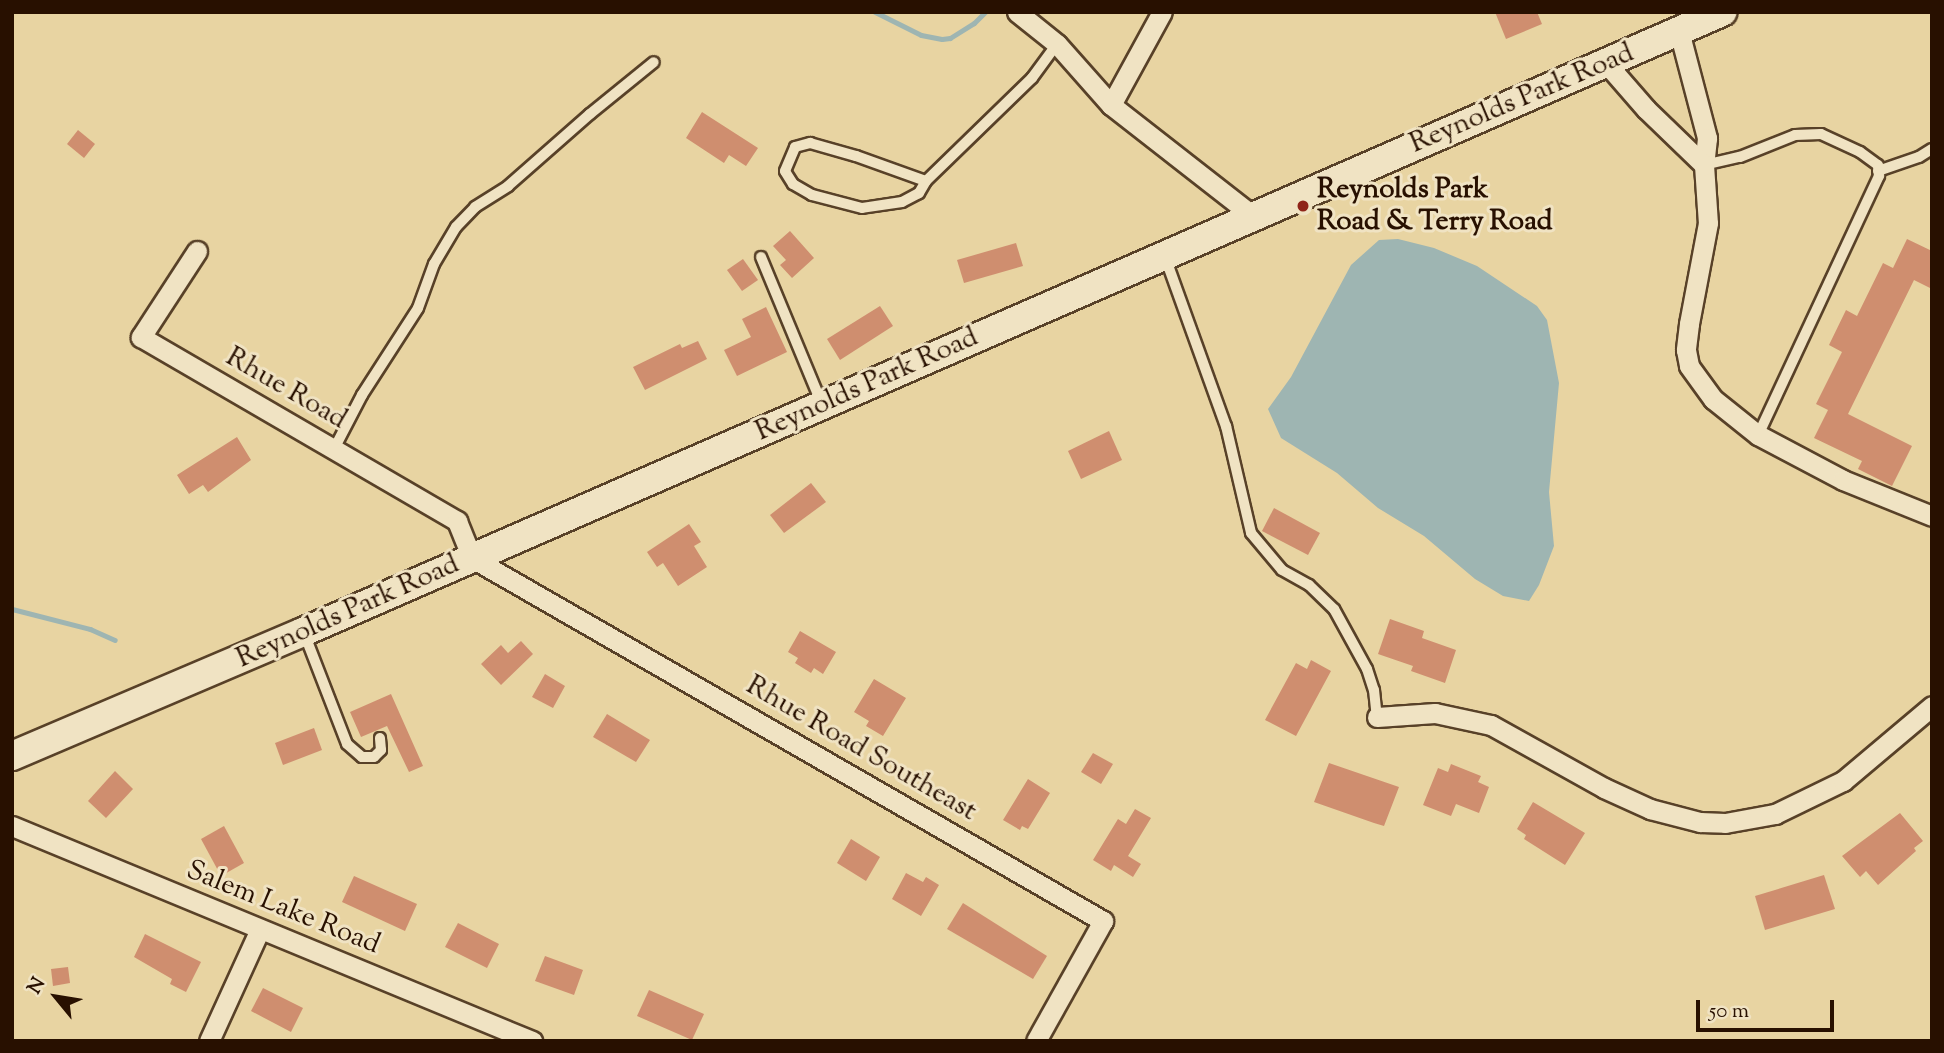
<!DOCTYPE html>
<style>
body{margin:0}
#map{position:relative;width:1944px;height:1053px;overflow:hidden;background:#e8d4a2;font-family:"Sorts Mill Goudy",serif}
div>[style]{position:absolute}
.water>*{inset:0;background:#9eb5b2}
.stream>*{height:5px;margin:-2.5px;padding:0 2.5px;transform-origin:2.5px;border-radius:2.5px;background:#9eb5b2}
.building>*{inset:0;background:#cf8e6f}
.roads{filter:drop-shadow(2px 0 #584128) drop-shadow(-2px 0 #584128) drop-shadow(0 2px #584128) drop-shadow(0 -2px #584128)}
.lane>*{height:10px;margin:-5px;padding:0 5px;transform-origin:5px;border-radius:5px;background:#f0e3c3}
.street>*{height:19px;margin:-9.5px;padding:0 9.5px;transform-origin:9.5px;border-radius:9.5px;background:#f0e3c3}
.secondary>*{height:28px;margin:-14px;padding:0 14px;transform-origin:14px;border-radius:14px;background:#f0e3c3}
.dots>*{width:19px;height:19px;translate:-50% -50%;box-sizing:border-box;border:4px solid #f0e3c3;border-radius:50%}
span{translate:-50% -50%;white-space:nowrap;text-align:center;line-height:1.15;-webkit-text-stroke:6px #f0e3c3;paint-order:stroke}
.street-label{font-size:28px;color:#281000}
.poi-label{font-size:28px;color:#281000;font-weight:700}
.left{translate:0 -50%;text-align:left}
.frame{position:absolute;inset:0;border:14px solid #281000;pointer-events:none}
.north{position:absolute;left:21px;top:962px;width:70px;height:70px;-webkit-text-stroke:5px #f0e3c3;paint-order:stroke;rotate:300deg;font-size:19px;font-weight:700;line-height:28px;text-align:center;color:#281000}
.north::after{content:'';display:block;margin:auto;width:24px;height:32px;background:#281000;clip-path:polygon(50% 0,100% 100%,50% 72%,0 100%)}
.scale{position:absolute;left:1696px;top:1000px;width:138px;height:32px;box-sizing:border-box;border:4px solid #281000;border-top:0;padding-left:9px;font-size:21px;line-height:24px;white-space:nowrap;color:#281000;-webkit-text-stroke:5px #f0e3c3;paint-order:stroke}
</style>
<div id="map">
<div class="water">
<i style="clip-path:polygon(1398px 239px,1434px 248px,1477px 266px,1537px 306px,1547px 320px,1559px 383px,1549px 492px,1554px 546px,1539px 585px,1529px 601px,1503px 596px,1475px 579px,1424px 536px,1378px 508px,1337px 473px,1281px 438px,1268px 409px,1291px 377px,1351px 265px,1379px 240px)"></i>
</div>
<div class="stream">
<i style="left:875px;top:12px;width:51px;rotate:26.6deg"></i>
<i style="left:921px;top:35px;width:21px;rotate:11deg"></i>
<i style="left:942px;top:39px;width:8px;rotate:-7deg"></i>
<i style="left:950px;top:38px;width:28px;rotate:-32deg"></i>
<i style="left:974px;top:23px;width:16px;rotate:-45deg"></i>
<i style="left:12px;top:609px;width:81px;rotate:14.4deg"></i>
<i style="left:90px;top:629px;width:27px;rotate:24deg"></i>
</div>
<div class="building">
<i style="clip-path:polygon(1495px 12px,1537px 12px,1542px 24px,1506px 39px)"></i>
<i style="clip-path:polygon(702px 112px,758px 148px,746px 166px,729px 155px,724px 163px,686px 138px)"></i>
<i style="clip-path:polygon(78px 130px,95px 144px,84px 158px,67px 144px)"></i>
<i style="clip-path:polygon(790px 231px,814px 258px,792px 278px,780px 265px,786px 260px,773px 246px)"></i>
<i style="clip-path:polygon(1907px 239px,1932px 251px,1932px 289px,1914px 280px,1848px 414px,1912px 446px,1892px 486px,1858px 469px,1862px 461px,1814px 438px,1828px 410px,1816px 404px,1842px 352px,1829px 345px,1846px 310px,1857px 316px,1883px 263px,1893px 268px)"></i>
<i style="clip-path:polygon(1016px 243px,1023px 266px,964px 283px,957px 260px)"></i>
<i style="clip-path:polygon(743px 259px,758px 280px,742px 291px,727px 270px)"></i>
<i style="clip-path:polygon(880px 306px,893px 326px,840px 360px,827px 339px)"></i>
<i style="clip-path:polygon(766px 307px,787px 352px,737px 376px,724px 350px,751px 337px,742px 319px)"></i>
<i style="clip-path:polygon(698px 341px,707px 359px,645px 390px,633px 367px,680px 344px,682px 348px)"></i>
<i style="clip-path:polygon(1109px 431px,1122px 460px,1081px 479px,1068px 451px)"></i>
<i style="clip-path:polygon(237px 437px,251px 460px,208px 492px,203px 485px,189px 494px,177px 475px)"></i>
<i style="clip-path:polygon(811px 483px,826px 502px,784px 533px,770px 515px)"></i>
<i style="clip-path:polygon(1274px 508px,1320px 533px,1308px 555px,1262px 531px)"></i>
<i style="clip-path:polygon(689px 524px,701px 542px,694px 546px,707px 567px,678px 586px,663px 563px,657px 567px,647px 552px)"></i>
<i style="clip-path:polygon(1390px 619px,1424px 631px,1422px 638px,1456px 650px,1445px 683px,1411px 671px,1413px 666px,1378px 654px)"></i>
<i style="clip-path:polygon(800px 631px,836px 652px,823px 674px,814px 668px,811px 673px,795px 663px,798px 658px,788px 652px)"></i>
<i style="clip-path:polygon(521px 641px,533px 654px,501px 685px,481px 664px,501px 645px,508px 653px)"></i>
<i style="clip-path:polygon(1311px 660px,1331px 671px,1296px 736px,1265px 720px,1296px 663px,1307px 669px)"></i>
<i style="clip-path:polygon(545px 674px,565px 686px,553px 708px,532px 697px)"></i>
<i style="clip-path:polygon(874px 679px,906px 698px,883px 736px,866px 726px,869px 721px,854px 712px)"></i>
<i style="clip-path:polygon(391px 694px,423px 766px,409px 772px,387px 726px,361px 737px,350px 712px)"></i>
<i style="clip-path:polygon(607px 714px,650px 740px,636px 762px,593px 737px)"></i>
<i style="clip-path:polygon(314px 728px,322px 750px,283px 765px,275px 743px)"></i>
<i style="clip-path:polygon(1093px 753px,1113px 764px,1101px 784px,1081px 772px)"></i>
<i style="clip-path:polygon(1329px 763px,1399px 787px,1384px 826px,1374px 823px,1375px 819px,1374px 823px,1314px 802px)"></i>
<i style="clip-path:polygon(1451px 764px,1481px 776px,1478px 782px,1489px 787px,1479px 813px,1456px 804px,1451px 816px,1423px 805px,1438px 768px,1448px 772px)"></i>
<i style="clip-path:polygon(115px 771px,133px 789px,106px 818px,88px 801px)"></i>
<i style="clip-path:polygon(1028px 779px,1050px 793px,1028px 829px,1022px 826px,1020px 830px,1003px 820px)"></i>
<i style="clip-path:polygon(1533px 802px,1585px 833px,1565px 865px,1524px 839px,1526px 835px,1517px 829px)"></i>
<i style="clip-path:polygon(1135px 809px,1151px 818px,1128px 856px,1141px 864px,1133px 877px,1114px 865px,1111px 871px,1093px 860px,1118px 819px,1126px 824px)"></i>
<i style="clip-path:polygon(1900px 813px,1923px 841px,1914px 848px,1916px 851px,1878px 885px,1866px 871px,1860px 877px,1842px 856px)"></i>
<i style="clip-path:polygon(224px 826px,244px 863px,221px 876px,201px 839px)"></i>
<i style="clip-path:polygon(851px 839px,880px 857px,866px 881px,837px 863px)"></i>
<i style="clip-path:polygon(906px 873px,923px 882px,926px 877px,939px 885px,921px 916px,892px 899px)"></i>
<i style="clip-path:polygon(1824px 875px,1835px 909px,1765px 930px,1755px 896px)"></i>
<i style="clip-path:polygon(354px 876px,417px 904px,405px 931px,342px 902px)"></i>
<i style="clip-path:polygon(963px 903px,1047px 956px,1033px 979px,947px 929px)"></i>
<i style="clip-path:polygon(458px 923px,499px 944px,487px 968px,445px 947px)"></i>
<i style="clip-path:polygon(145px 934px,201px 962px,186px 992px,170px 984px,172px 979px,134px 957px)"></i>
<i style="clip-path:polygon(545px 956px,583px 970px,574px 995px,535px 981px)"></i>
<i style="clip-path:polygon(68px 967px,70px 983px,53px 986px,51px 969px)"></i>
<i style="clip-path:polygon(263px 988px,303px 1008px,291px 1032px,251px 1011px)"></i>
<i style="clip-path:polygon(649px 990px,704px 1014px,692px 1040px,637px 1016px)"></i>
</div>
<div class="roads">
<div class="lane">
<i style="left:810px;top:143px;width:48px;rotate:15.8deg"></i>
<i style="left:856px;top:156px;width:74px;rotate:19.7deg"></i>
<i style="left:926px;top:181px;width:14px;rotate:120deg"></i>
<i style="left:919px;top:193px;width:19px;rotate:152deg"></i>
<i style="left:902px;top:202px;width:40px;rotate:171.5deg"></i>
<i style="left:862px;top:208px;width:52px;rotate:-165.4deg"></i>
<i style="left:812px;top:195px;width:22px;rotate:-150deg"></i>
<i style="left:793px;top:184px;width:15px;rotate:-122deg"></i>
<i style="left:785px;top:171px;width:26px;rotate:-67deg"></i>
<i style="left:795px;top:147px;width:16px;rotate:-15deg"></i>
<i style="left:1704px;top:165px;width:37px;rotate:-13deg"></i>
<i style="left:1740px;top:157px;width:59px;rotate:-21.8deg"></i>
<i style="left:1795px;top:135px;width:26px;rotate:-2deg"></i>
<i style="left:1821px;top:134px;width:43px;rotate:24.8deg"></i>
<i style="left:1860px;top:152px;width:22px;rotate:36deg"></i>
<i style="left:1878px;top:165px;width:11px;rotate:85deg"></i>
<i style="left:1879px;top:176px;width:286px;rotate:115deg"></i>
<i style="left:1878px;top:171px;width:43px;rotate:-18.9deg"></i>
<i style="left:1919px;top:157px;width:15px;rotate:-32deg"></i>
<i style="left:926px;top:181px;width:148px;rotate:-44.2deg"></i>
<i style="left:1032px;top:78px;width:42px;rotate:-53.7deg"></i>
<i style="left:761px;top:257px;width:159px;rotate:67.5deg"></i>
<i style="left:1165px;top:257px;width:180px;rotate:70.2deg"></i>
<i style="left:1226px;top:426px;width:110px;rotate:76.8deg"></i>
<i style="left:1251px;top:533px;width:48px;rotate:50deg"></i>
<i style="left:1282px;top:570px;width:31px;rotate:29deg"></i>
<i style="left:1309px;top:585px;width:35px;rotate:44deg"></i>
<i style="left:1334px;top:609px;width:68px;rotate:61.2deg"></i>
<i style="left:1367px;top:669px;width:22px;rotate:72deg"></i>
<i style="left:1374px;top:690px;width:27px;rotate:84deg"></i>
<i style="left:334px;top:449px;width:61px;rotate:-62.6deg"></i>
<i style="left:362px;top:395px;width:103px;rotate:-57.2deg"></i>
<i style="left:418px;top:308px;width:47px;rotate:-70deg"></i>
<i style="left:434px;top:264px;width:43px;rotate:-59.3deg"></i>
<i style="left:456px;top:227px;width:28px;rotate:-46deg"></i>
<i style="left:475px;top:207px;width:39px;rotate:-32deg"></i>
<i style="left:508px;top:186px;width:109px;rotate:-41.3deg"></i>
<i style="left:590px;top:114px;width:82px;rotate:-39.1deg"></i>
<i style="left:304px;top:633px;width:119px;rotate:68.8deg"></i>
<i style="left:347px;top:744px;width:20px;rotate:41deg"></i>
<i style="left:362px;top:757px;width:12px"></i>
<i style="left:374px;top:757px;width:10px;rotate:-45deg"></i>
<i style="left:381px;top:750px;width:12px;rotate:-95deg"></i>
</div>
<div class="street">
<i style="left:1017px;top:12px;width:51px;rotate:38.7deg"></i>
<i style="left:1057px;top:44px;width:81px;rotate:48.5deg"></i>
<i style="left:1111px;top:105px;width:180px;rotate:38deg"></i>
<i style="left:1679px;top:31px;width:111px;rotate:75.3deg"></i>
<i style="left:1707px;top:138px;width:27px;rotate:96deg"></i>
<i style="left:1704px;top:165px;width:58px;rotate:86.1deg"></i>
<i style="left:1708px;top:223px;width:103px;rotate:100.7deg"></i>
<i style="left:1689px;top:324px;width:26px;rotate:97deg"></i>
<i style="left:1686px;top:350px;width:16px;rotate:79deg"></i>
<i style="left:1689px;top:366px;width:41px;rotate:54deg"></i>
<i style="left:1713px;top:399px;width:58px;rotate:38.7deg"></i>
<i style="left:1758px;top:435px;width:96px;rotate:27.9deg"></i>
<i style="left:1843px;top:480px;width:96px;rotate:22deg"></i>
<i style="left:1606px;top:63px;width:61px;rotate:49deg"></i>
<i style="left:1646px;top:109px;width:81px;rotate:44deg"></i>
<i style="left:1111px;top:105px;width:106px;rotate:-61.3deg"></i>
<i style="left:197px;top:251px;width:103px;rotate:123.1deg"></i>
<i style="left:141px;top:337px;width:366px;rotate:30.2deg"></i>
<i style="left:457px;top:521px;width:40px;rotate:68deg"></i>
<i style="left:472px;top:558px;width:728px;rotate:29.91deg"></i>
<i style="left:1103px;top:921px;width:137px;rotate:119.2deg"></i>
<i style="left:1377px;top:717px;width:58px;rotate:-3.9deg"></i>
<i style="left:1435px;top:713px;width:57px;rotate:12.1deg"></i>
<i style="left:1491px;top:725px;width:129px;rotate:29.1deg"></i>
<i style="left:1604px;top:788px;width:51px;rotate:24.5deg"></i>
<i style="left:1650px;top:809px;width:52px;rotate:14.6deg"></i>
<i style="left:1700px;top:822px;width:25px;rotate:2deg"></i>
<i style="left:1725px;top:823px;width:51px;rotate:-10.2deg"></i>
<i style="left:1775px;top:814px;width:76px;rotate:-25.9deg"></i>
<i style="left:1843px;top:781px;width:116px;rotate:-40.1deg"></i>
<i style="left:12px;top:826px;width:563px;rotate:22.46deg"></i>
<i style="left:209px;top:1041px;width:123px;rotate:-65.5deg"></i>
</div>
<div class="secondary">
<i style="left:12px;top:756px;width:316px;rotate:-23.1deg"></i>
<i style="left:303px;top:632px;width:1549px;rotate:-23.6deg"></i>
</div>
</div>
<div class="dots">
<i style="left:1303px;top:206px;background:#8f2418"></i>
</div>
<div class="street-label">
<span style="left:1522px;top:99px;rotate:-23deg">Reynolds Park Road</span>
<span style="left:867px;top:385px;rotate:-24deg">Reynolds Park Road</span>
<span style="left:286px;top:389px;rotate:30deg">Rhue Road</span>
<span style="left:348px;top:612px;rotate:-24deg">Reynolds Park Road</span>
<span style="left:861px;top:749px;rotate:30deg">Rhue Road Southeast</span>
<span style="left:283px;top:908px;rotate:22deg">Salem Lake Road</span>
</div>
<div class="poi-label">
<span class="left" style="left:1317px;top:206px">Reynolds Park<br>Road &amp; Terry Road</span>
</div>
<div class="frame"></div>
<div class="north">N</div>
<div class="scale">50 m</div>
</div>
